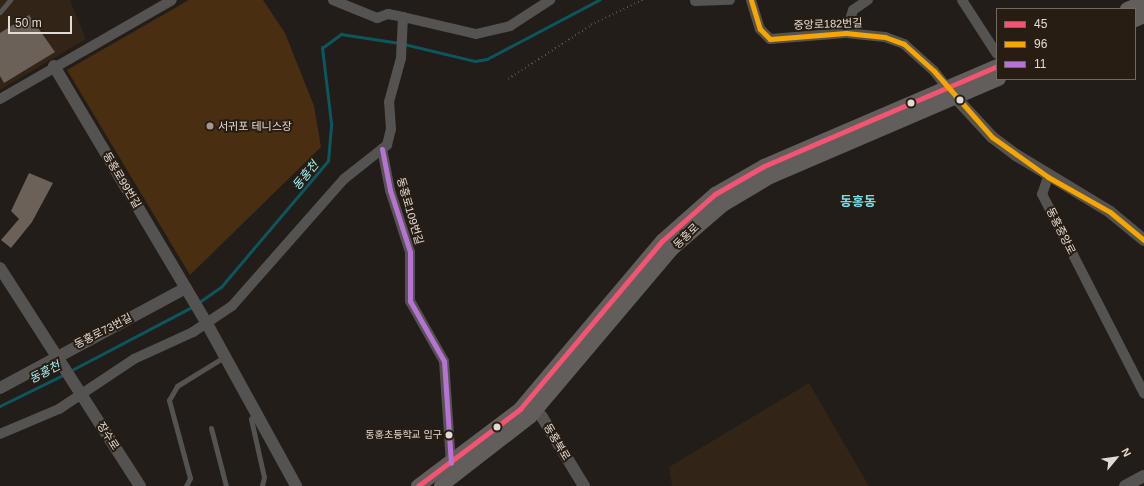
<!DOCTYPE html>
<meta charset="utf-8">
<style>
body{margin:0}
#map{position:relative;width:1144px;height:486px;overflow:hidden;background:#221d18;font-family:Helvetica,"Noto Sans KR",sans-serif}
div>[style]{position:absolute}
.built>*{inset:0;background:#322416}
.green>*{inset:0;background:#4a2e12}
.stream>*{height:2.5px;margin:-1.25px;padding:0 1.25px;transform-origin:1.25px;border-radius:1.25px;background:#0c565d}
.building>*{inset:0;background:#6b6158}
.path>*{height:1.5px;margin-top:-0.75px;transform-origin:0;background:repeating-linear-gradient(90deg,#565351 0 1px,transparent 0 4px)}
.service>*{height:5px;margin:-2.5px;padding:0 2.5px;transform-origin:2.5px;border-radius:2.5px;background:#555351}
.minor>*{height:10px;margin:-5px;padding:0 5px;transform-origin:5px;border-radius:5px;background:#555351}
.tertiary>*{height:12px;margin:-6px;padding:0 6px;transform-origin:6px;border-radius:6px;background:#555351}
.secondary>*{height:14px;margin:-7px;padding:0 7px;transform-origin:7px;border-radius:7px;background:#615e5c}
.bus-1>*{height:5px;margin:-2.5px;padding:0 2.5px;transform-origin:2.5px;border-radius:2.5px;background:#f65372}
.bus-2>*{height:5px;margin:-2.5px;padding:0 2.5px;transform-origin:2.5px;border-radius:2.5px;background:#f7a600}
.bus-3>*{height:5px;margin:-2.5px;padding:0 2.5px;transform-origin:2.5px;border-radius:2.5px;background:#b673d3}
.dots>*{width:11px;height:11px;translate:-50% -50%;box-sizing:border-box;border:2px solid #271d13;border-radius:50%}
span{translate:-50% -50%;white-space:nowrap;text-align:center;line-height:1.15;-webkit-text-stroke:4px #271d13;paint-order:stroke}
.bus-label{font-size:10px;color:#e2dbd5}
.right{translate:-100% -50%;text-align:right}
.street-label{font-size:11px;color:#e2dbd5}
.poi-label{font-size:11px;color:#e2dbd5}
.left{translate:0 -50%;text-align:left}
.water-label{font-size:12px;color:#9ff1fb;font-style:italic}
.quarter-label{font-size:13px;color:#75e0ec;font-weight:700}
.legend{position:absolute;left:996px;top:8px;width:140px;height:72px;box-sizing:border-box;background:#271d13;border:1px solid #726961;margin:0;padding:5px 7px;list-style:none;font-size:12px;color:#e2dbd5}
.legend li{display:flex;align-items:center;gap:8px;height:20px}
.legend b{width:20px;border:1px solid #726961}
.north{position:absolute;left:1096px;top:438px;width:40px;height:40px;-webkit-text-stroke:3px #271d13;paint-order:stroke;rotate:61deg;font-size:11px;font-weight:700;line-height:16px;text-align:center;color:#e2dbd5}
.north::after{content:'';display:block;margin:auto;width:14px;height:18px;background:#e2dbd5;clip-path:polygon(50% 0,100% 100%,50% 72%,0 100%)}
.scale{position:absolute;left:8px;top:16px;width:64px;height:18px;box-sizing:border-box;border:2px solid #e2dbd5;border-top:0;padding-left:5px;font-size:12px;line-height:14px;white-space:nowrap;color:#e2dbd5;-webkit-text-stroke:3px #271d13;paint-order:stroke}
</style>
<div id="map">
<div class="built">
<i style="clip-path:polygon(0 0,70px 0,86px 39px,0 90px)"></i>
<i style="clip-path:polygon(809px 383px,869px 486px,672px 486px,669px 467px)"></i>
</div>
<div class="green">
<i style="clip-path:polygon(189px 0,263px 0,285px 33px,314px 106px,321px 147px,190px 275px,67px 70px)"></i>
</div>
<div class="stream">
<i style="left:404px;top:44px;width:73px;rotate:13.5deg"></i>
<i style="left:475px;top:61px;width:12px;rotate:-9deg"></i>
<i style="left:487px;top:59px;width:127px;rotate:-27.8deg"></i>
<i style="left:198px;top:303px;width:28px;rotate:-35deg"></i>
<i style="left:221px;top:287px;width:165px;rotate:-49.7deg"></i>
<i style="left:328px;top:161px;width:38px;rotate:-85deg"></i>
<i style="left:331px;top:123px;width:76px;rotate:-96.8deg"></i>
<i style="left:322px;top:48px;width:24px;rotate:-36deg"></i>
<i style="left:341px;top:34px;width:59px;rotate:8.8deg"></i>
<i style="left:70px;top:371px;width:138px;rotate:-27.7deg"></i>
<i style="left:0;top:406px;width:70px;rotate:-26.2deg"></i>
</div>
<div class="building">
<i style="clip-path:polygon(29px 15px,55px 52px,4px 83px,0 76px,0 33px)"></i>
<i style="clip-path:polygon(29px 173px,53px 183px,32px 222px,11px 248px,1px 240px,19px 219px,11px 211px)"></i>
</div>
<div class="path">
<i style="left:508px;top:79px;width:99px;rotate:-33deg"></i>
<i style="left:591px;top:25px;width:57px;rotate:-26.1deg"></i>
</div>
<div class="service">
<i style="left:0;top:12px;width:16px;rotate:-50deg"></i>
<i style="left:255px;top:413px;width:7px;rotate:124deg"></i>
<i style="left:251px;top:419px;width:59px;rotate:77.4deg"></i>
<i style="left:264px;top:477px;width:9px;rotate:103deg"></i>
<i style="left:211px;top:428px;width:60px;rotate:75.5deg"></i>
<i style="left:186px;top:486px;width:9px;rotate:-63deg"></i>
<i style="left:190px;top:478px;width:81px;rotate:-105.1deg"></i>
<i style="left:169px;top:400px;width:16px;rotate:-60deg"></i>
<i style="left:177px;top:386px;width:55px;rotate:-31.7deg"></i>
</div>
<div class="minor">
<i style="left:333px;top:0;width:48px;rotate:22.2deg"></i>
<i style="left:377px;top:18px;width:12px;rotate:-20deg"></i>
<i style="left:388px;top:14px;width:15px;rotate:11deg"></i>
<i style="left:403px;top:17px;width:75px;rotate:13.1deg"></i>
<i style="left:476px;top:34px;width:35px;rotate:-13deg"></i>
<i style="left:510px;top:26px;width:48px;rotate:-33deg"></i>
<i style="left:751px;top:0;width:30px;rotate:73deg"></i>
<i style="left:760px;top:29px;width:14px;rotate:45deg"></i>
<i style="left:770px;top:39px;width:76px;rotate:-4.5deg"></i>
<i style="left:846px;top:33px;width:39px;rotate:6deg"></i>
<i style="left:885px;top:37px;width:20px;rotate:20deg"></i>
<i style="left:904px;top:44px;width:40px;rotate:42deg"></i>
<i style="left:934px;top:71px;width:28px;rotate:52deg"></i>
<i style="left:962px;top:0;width:64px;rotate:57.1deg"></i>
<i style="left:695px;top:1px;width:35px;rotate:-2deg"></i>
<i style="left:846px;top:33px;width:24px;rotate:-73deg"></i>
<i style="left:853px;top:10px;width:18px;rotate:-34deg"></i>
<i style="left:0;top:99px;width:198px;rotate:-29.9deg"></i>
<i style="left:382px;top:149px;width:42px;rotate:79deg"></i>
<i style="left:390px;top:190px;width:65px;rotate:72.1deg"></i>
<i style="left:410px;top:252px;width:49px;rotate:90deg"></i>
<i style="left:410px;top:301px;width:69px;rotate:60.5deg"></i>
<i style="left:444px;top:361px;width:102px;rotate:86.1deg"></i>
<i style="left:1048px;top:177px;width:18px;rotate:109deg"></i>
<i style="left:1042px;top:194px;width:224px;rotate:62.9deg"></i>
<i style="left:0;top:434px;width:64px;rotate:-23deg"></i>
<i style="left:59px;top:409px;width:90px;rotate:-33.7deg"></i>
<i style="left:134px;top:359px;width:65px;rotate:-24.6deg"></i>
<i style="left:193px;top:332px;width:47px;rotate:-33.7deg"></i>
<i style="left:232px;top:306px;width:169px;rotate:-48.6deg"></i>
<i style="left:344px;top:179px;width:55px;rotate:-38.3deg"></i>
<i style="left:387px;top:145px;width:16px;rotate:-76deg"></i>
<i style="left:391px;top:129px;width:27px;rotate:-94deg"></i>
<i style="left:389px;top:102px;width:46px;rotate:-74.7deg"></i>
<i style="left:401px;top:58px;width:41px;rotate:-87.2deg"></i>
</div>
<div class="tertiary">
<i style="left:54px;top:66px;width:298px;rotate:59.3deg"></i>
<i style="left:206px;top:322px;width:187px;rotate:61.2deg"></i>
<i style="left:955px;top:97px;width:54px;rotate:47.2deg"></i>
<i style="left:992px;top:137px;width:30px;rotate:37deg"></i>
<i style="left:1016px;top:155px;width:110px;rotate:31.2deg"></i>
<i style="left:1110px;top:212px;width:44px;rotate:39.5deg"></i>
<i style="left:0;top:268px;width:259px;rotate:57.3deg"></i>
<i style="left:0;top:388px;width:211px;rotate:-28.3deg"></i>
<i style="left:530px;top:405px;width:17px;rotate:45deg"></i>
<i style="left:542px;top:417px;width:81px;rotate:58.7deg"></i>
<i style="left:1125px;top:486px;width:21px;rotate:-28deg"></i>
</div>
<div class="secondary">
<i style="left:1127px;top:9px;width:18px;rotate:-22deg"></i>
<i style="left:1135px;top:20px;width:10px;rotate:-24deg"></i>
<i style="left:418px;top:486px;width:128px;rotate:-37deg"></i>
<i style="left:520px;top:409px;width:220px;rotate:-49.8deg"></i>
<i style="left:662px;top:241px;width:71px;rotate:-41.6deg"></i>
<i style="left:715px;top:194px;width:56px;rotate:-29.7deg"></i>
<i style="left:764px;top:166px;width:254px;rotate:-23.2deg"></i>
<i style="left:441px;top:486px;width:113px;rotate:-37.8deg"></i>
<i style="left:530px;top:417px;width:220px;rotate:-49.8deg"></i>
<i style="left:672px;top:249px;width:67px;rotate:-40.8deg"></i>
<i style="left:723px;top:205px;width:55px;rotate:-30.8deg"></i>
<i style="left:770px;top:177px;width:249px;rotate:-23.2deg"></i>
</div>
<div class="bus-1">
<i style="left:418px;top:486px;width:128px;rotate:-37deg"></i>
<i style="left:520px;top:409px;width:220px;rotate:-49.8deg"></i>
<i style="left:662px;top:241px;width:71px;rotate:-41.6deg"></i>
<i style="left:715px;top:194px;width:56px;rotate:-29.7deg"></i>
<i style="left:764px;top:166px;width:254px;rotate:-23.2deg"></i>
</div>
<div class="bus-2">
<i style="left:751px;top:0;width:30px;rotate:73deg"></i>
<i style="left:760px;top:29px;width:14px;rotate:45deg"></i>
<i style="left:770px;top:39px;width:76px;rotate:-4.5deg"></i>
<i style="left:846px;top:33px;width:39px;rotate:6deg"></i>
<i style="left:885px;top:37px;width:20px;rotate:20deg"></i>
<i style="left:904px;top:44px;width:40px;rotate:42deg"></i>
<i style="left:934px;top:71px;width:88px;rotate:48.7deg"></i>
<i style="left:992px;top:137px;width:69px;rotate:35.5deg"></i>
<i style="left:1048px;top:177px;width:71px;rotate:29.4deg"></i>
<i style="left:1110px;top:212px;width:44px;rotate:39.5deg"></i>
</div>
<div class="bus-3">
<i style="left:382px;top:149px;width:42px;rotate:79deg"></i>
<i style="left:390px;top:190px;width:65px;rotate:72.1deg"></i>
<i style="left:410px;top:252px;width:49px;rotate:90deg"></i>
<i style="left:410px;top:301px;width:69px;rotate:60.5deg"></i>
<i style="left:444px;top:361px;width:102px;rotate:86.1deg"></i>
</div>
<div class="dots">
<i style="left:960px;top:100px;background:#e2dbd5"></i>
<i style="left:911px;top:103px;background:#e2dbd5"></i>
<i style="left:210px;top:126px;background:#9f9893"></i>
<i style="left:497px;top:427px;background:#e2dbd5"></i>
<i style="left:449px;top:435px;background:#e2dbd5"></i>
</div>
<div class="bus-label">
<span class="right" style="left:442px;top:435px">동홍초등학교 입구</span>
</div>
<div class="street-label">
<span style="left:828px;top:24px;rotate:-2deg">중앙로182번길</span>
<span style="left:122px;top:180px;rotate:59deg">동홍로99번길</span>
<span style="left:410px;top:211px;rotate:74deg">동홍로109번길</span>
<span style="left:1061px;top:231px;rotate:63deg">동홍중앙로</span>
<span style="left:686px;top:236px;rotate:-44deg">동홍로</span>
<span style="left:103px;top:331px;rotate:-27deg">동홍로73번길</span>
<span style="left:108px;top:436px;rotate:57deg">장수로</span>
<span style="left:557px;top:442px;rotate:59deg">동홍북로</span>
</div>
<div class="poi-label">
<span class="left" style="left:218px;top:126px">서귀포 테니스장</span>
</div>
<div class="water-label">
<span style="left:306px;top:176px;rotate:-51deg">동홍천</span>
<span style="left:45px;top:373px;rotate:-27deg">동홍천</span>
</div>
<div class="quarter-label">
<span style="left:858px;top:202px">동홍동</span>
</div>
<ul class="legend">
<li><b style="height:5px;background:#f65372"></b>45</li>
<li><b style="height:5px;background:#f7a600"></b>96</li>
<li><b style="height:5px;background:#b673d3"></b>11</li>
</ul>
<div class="north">N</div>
<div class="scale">50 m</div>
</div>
